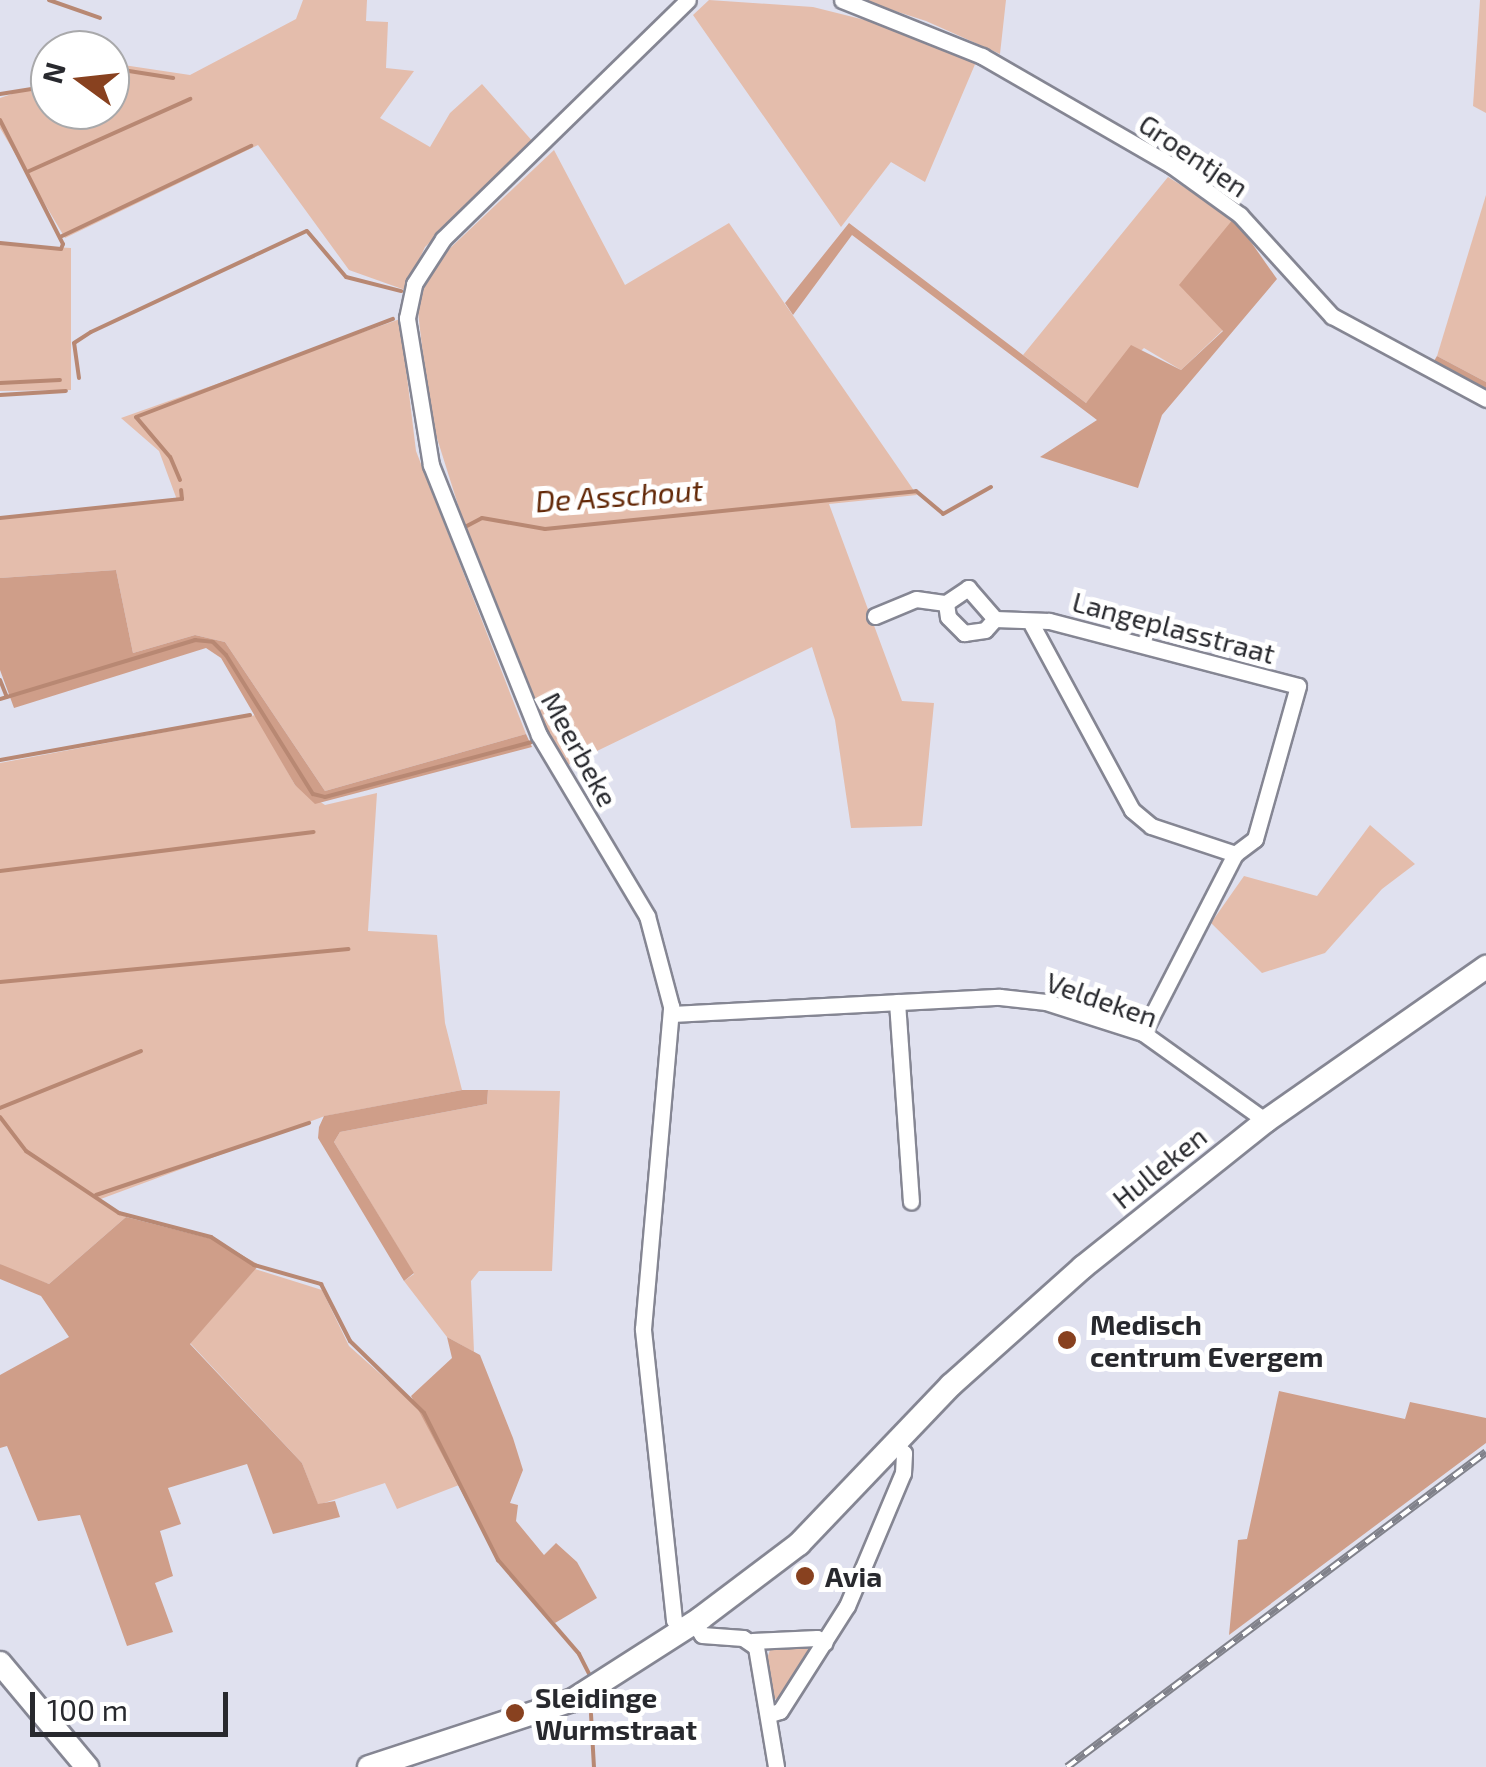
<!DOCTYPE html>
<style>
body{margin:0}
#map{position:relative;width:1486px;height:1767px;overflow:hidden;background:#e0e1ef;font-family:"Exo 2",sans-serif}
div>[style]{position:absolute}
.green>*{inset:0;background:#e4bdac}
.forest>*{inset:0;background:#cf9e89}
.stream>*{height:4px;margin:-2px;padding:0 2px;transform-origin:2px;border-radius:2px;background:#b88873}
.roads{filter:drop-shadow(2px 0 #858693) drop-shadow(-2px 0 #858693) drop-shadow(0 2px #858693) drop-shadow(0 -2px #858693)}
.minor>*{height:15px;margin:-7.5px;padding:0 7.5px;transform-origin:7.5px;border-radius:7.5px;background:#fff}
.secondary>*{height:22px;margin:-11px;padding:0 11px;transform-origin:11px;border-radius:11px;background:#fff}
.rail>*{height:8px;margin-top:-4px;transform-origin:0;background:repeating-linear-gradient(90deg,#fff 0 11px,#81828b 0 22px);box-sizing:border-box;border-block:2px solid #81828b}
.dots>*{width:28px;height:28px;translate:-50% -50%;box-sizing:border-box;border:5px solid #fff;border-radius:50%}
span{translate:-50% -50%;white-space:nowrap;text-align:center;line-height:1.15;-webkit-text-stroke:10px #fff;paint-order:stroke}
.street-label{font-size:28px;color:#28292e}
.poi-label{font-size:28px;color:#28292e;font-weight:700}
.left{translate:0 -50%;text-align:left}
.water-label{font-size:30px;color:#622706;font-style:italic}
.north{position:absolute;left:30px;top:30px;width:100px;height:100px;box-sizing:border-box;background:#fff;border:2px solid #a9a9ab;border-radius:50%;rotate:285deg;font-size:28px;font-weight:700;line-height:40px;text-align:center;color:#28292e}
.north::after{content:'';display:block;margin:auto;width:35px;height:45px;background:#88411f;clip-path:polygon(50% 0,100% 100%,50% 72%,0 100%)}
.scale{position:absolute;left:30px;top:1692px;width:198px;height:45px;box-sizing:border-box;border:5px solid #28292e;border-top:0;padding-left:12px;font-size:30px;line-height:35px;white-space:nowrap;color:#28292e;-webkit-text-stroke:8px #fff;paint-order:stroke}
</style>
<div id="map">
<div class="green">
<i style="clip-path:polygon(303px 0,367px 0,366px 21px,388px 22px,386px 68px,414px 71px,380px 118px,430px 147px,450px 113px,482px 84px,534px 143px,425px 247px,405px 290px,349px 270px,258px 145px,65px 238px,0 128px,0 98px,50px 81px,50px 110px,110px 110px,110px 63px,190px 75px,296px 19px)"></i>
<i style="clip-path:polygon(709px 0,813px 7px,889px 26px,976px 62px,925px 182px,891px 162px,841px 227px,693px 15px)"></i>
<i style="clip-path:polygon(861px 0,1006px 0,1000px 54px,926px 21px)"></i>
<i style="clip-path:polygon(1480px 0,1486px 0,1486px 113px,1473px 106px)"></i>
<i style="clip-path:polygon(554px 150px,625px 285px,729px 223px,917px 495px,829px 504px,902px 701px,934px 703px,922px 826px,851px 828px,835px 720px,812px 647px,568px 765px,539px 718px,465px 527px,430px 416px,418px 312px,421px 288px,446px 252px)"></i>
<i style="clip-path:polygon(1168px 177px,1234px 218px,1223px 330px,1181px 370px,1144px 348px,1086px 403px,1023px 355px)"></i>
<i style="clip-path:polygon(1486px 195px,1486px 382px,1437px 356px)"></i>
<i style="clip-path:polygon(0 244px,71px 248px,71px 390px,0 391px)"></i>
<i style="clip-path:polygon(400px 319px,416px 451px,526px 734px,325px 791px,225px 642px,195px 635px,133px 653px,116px 570px,0 578px,0 518px,177px 500px,159px 451px,121px 418px)"></i>
<i style="clip-path:polygon(256px 715px,295px 785px,325px 805px,377px 793px,368px 931px,437px 935px,445px 1023px,462px 1090px,325px 1116px,98px 1200px,126px 1217px,49px 1284px,10px 1271px,0 1264px,0 763px)"></i>
<i style="clip-path:polygon(1370px 825px,1415px 864px,1382px 889px,1325px 953px,1262px 973px,1211px 923px,1244px 876px,1317px 896px)"></i>
<i style="clip-path:polygon(488px 1090px,560px 1091px,552px 1271px,479px 1271px,471px 1281px,474px 1352px,447px 1337px,404px 1281px,414px 1274px,334px 1142px,340px 1132px,487px 1104px)"></i>
<i style="clip-path:polygon(255px 1269px,322px 1290px,349px 1346px,424px 1413px,459px 1485px,397px 1509px,385px 1483px,318px 1505px,302px 1463px,190px 1343px)"></i>
<i style="clip-path:polygon(806px 1645px,810px 1654px,783px 1698px,774px 1699px,766px 1662px,770px 1650px)"></i>
</div>
<div class="forest">
<i style="clip-path:polygon(1234px 218px,1277px 279px,1162px 415px,1138px 488px,1040px 457px,1097px 420px,852px 235px,793px 315px,785px 303px,849px 223px,1086px 403px,1131px 345px,1181px 370px,1223px 331px,1179px 285px)"></i>
<i style="clip-path:polygon(1437px 356px,1486px 382px,1486px 396px,1431px 366px)"></i>
<i style="clip-path:polygon(116px 570px,133px 653px,195px 635px,225px 642px,325px 791px,526px 734px,532px 747px,315px 804px,295px 785px,221px 658px,206px 648px,14px 708px,0 670px,0 578px)"></i>
<i style="clip-path:polygon(462px 1090px,488px 1090px,487px 1104px,340px 1132px,334px 1142px,414px 1273px,404px 1281px,318px 1138px,319px 1127px,324px 1116px)"></i>
<i style="clip-path:polygon(126px 1217px,216px 1240px,259px 1265px,190px 1344px,302px 1463px,318px 1504px,335px 1501px,340px 1517px,273px 1534px,247px 1464px,168px 1488px,181px 1524px,160px 1531px,173px 1576px,155px 1583px,173px 1632px,127px 1646px,80px 1515px,38px 1521px,7px 1446px,0 1448px,0 1375px,69px 1337px,41px 1296px,0 1279px,0 1264px,49px 1284px)"></i>
<i style="clip-path:polygon(447px 1337px,480px 1355px,513px 1438px,523px 1470px,510px 1503px,518px 1505px,516px 1521px,544px 1555px,556px 1543px,577px 1562px,597px 1598px,555px 1623px,498px 1560px,411px 1396px,452px 1358px)"></i>
<i style="clip-path:polygon(1279px 1391px,1405px 1419px,1410px 1402px,1486px 1418px,1486px 1443px,1229px 1635px,1238px 1540px,1247px 1539px)"></i>
</div>
<div class="stream">
<i style="left:49px;top:0;width:54px;rotate:19.4deg"></i>
<i style="left:110px;top:68px;width:64px;rotate:9deg"></i>
<i style="left:0;top:94px;width:51px;rotate:-9.1deg"></i>
<i style="left:0;top:120px;width:139px;rotate:63.1deg"></i>
<i style="left:63px;top:244px;width:5px;rotate:112deg"></i>
<i style="left:61px;top:249px;width:61px;rotate:-174.4deg"></i>
<i style="left:27px;top:172px;width:179px;rotate:-24.1deg"></i>
<i style="left:60px;top:237px;width:212px;rotate:-25.5deg"></i>
<i style="left:79px;top:378px;width:35px;rotate:-98deg"></i>
<i style="left:74px;top:343px;width:20px;rotate:-33deg"></i>
<i style="left:91px;top:332px;width:238px;rotate:-25.1deg"></i>
<i style="left:307px;top:231px;width:60px;rotate:49.7deg"></i>
<i style="left:346px;top:277px;width:57px;rotate:14.3deg"></i>
<i style="left:0;top:383px;width:60px;rotate:-2.9deg"></i>
<i style="left:0;top:395px;width:66px;rotate:-3.5deg"></i>
<i style="left:180px;top:480px;width:25px;rotate:-113deg"></i>
<i style="left:170px;top:457px;width:52px;rotate:-130.4deg"></i>
<i style="left:136px;top:417px;width:275px;rotate:-20.9deg"></i>
<i style="left:0;top:518px;width:183px;rotate:-6deg"></i>
<i style="left:182px;top:499px;width:9px;rotate:-96deg"></i>
<i style="left:463px;top:528px;width:21px;rotate:-28deg"></i>
<i style="left:482px;top:518px;width:64px;rotate:9.9deg"></i>
<i style="left:545px;top:529px;width:373px;rotate:-5.8deg"></i>
<i style="left:916px;top:491px;width:35px;rotate:40deg"></i>
<i style="left:943px;top:514px;width:55px;rotate:-29.4deg"></i>
<i style="left:0;top:680px;width:18px;rotate:68deg"></i>
<i style="left:0;top:699px;width:204px;rotate:-16.8deg"></i>
<i style="left:195px;top:640px;width:18px;rotate:6deg"></i>
<i style="left:213px;top:642px;width:18px;rotate:45deg"></i>
<i style="left:226px;top:655px;width:164px;rotate:58deg"></i>
<i style="left:313px;top:794px;width:12px;rotate:14deg"></i>
<i style="left:325px;top:797px;width:213px;rotate:-14.9deg"></i>
<i style="left:540px;top:718px;width:17px;rotate:62deg"></i>
<i style="left:0;top:760px;width:254px;rotate:-10.2deg"></i>
<i style="left:0;top:871px;width:316px;rotate:-7.1deg"></i>
<i style="left:0;top:982px;width:350px;rotate:-5.4deg"></i>
<i style="left:0;top:1108px;width:152px;rotate:-22deg"></i>
<i style="left:0;top:1117px;width:43px;rotate:52.6deg"></i>
<i style="left:26px;top:1151px;width:112px;rotate:33.7deg"></i>
<i style="left:119px;top:1213px;width:95px;rotate:14.6deg"></i>
<i style="left:211px;top:1237px;width:51px;rotate:33.1deg"></i>
<i style="left:254px;top:1265px;width:70px;rotate:15.8deg"></i>
<i style="left:321px;top:1284px;width:64px;rotate:63deg"></i>
<i style="left:350px;top:1341px;width:103px;rotate:44.2deg"></i>
<i style="left:424px;top:1413px;width:165px;rotate:63.3deg"></i>
<i style="left:498px;top:1560px;width:124px;rotate:49.2deg"></i>
<i style="left:579px;top:1654px;width:22px;rotate:63deg"></i>
<i style="left:96px;top:1195px;width:225px;rotate:-18.7deg"></i>
<i style="left:591px;top:1714px;width:53px;rotate:86.8deg"></i>
</div>
<div class="roads">
<div class="minor">
<i style="left:842px;top:0;width:151px;rotate:21.8deg"></i>
<i style="left:982px;top:56px;width:218px;rotate:30deg"></i>
<i style="left:1171px;top:165px;width:85px;rotate:35.9deg"></i>
<i style="left:1240px;top:215px;width:137px;rotate:47.7deg"></i>
<i style="left:1332px;top:316px;width:175px;rotate:28.3deg"></i>
<i style="left:946px;top:603px;width:14px;rotate:82deg"></i>
<i style="left:948px;top:617px;width:23px;rotate:45deg"></i>
<i style="left:964px;top:633px;width:21px;rotate:-8deg"></i>
<i style="left:985px;top:630px;width:15px;rotate:-48deg"></i>
<i style="left:875px;top:616px;width:44px;rotate:-22.5deg"></i>
<i style="left:916px;top:599px;width:30px;rotate:8deg"></i>
<i style="left:946px;top:603px;width:27px;rotate:-34deg"></i>
<i style="left:968px;top:588px;width:41px;rotate:48.9deg"></i>
<i style="left:995px;top:619px;width:54px;rotate:2.1deg"></i>
<i style="left:1049px;top:621px;width:257px;rotate:14.6deg"></i>
<i style="left:1298px;top:686px;width:159px;rotate:105.7deg"></i>
<i style="left:1255px;top:839px;width:25px;rotate:143deg"></i>
<i style="left:1235px;top:854px;width:201px;rotate:117.2deg"></i>
<i style="left:1032px;top:625px;width:210px;rotate:61.6deg"></i>
<i style="left:1132px;top:810px;width:25px;rotate:40deg"></i>
<i style="left:1151px;top:826px;width:89px;rotate:18.4deg"></i>
<i style="left:897px;top:1002px;width:200px;rotate:86deg"></i>
<i style="left:672px;top:1014px;width:328px;rotate:-3deg"></i>
<i style="left:1000px;top:997px;width:46px;rotate:6.2deg"></i>
<i style="left:1046px;top:1002px;width:102px;rotate:17.7deg"></i>
<i style="left:1143px;top:1033px;width:151px;rotate:35.6deg"></i>
<i style="left:694px;top:1623px;width:14px;rotate:56deg"></i>
<i style="left:702px;top:1635px;width:41px;rotate:4.2deg"></i>
<i style="left:743px;top:1638px;width:16px;rotate:35deg"></i>
<i style="left:756px;top:1647px;width:122px;rotate:80.5deg"></i>
<i style="left:681px;top:1633px;width:15px;rotate:-118deg"></i>
<i style="left:674px;top:1620px;width:293px;rotate:-96.1deg"></i>
<i style="left:643px;top:1329px;width:324px;rotate:-85deg"></i>
<i style="left:671px;top:1006px;width:93px;rotate:-104.9deg"></i>
<i style="left:647px;top:916px;width:211px;rotate:-120.8deg"></i>
<i style="left:539px;top:735px;width:291px;rotate:-111.8deg"></i>
<i style="left:431px;top:465px;width:149px;rotate:-99.3deg"></i>
<i style="left:407px;top:318px;width:35px;rotate:-78deg"></i>
<i style="left:414px;top:284px;width:54px;rotate:-57.2deg"></i>
<i style="left:443px;top:239px;width:342px;rotate:-44.3deg"></i>
<i style="left:752px;top:1641px;width:65px;rotate:-2.6deg"></i>
<i style="left:817px;top:1638px;width:9px;rotate:32deg"></i>
<i style="left:770px;top:1714px;width:10px;rotate:-17deg"></i>
<i style="left:780px;top:1711px;width:125px;rotate:-57.5deg"></i>
<i style="left:847px;top:1606px;width:144px;rotate:-67.2deg"></i>
<i style="left:903px;top:1473px;width:20px;rotate:-87deg"></i>
<i style="left:904px;top:1453px;width:12px;rotate:-138deg"></i>
</div>
<div class="secondary">
<i style="left:0;top:1663px;width:136px;rotate:50.1deg"></i>
<i style="left:369px;top:1767px;width:215px;rotate:-18.2deg"></i>
<i style="left:573px;top:1700px;width:152px;rotate:-32.6deg"></i>
<i style="left:701px;top:1618px;width:123px;rotate:-37.1deg"></i>
<i style="left:799px;top:1544px;width:220px;rotate:-46.3deg"></i>
<i style="left:951px;top:1385px;width:177px;rotate:-41.8deg"></i>
<i style="left:1083px;top:1267px;width:234px;rotate:-38.6deg"></i>
<i style="left:1266px;top:1121px;width:269px;rotate:-35deg"></i>
</div>
</div>
<div class="rail">
<i style="left:1067px;top:1767px;width:524px;rotate:-36.94deg"></i>
</div>
<div class="dots">
<i style="left:1067px;top:1340px;background:#88411f"></i>
<i style="left:805px;top:1576px;background:#88411f"></i>
<i style="left:515px;top:1713px;background:#88411f"></i>
</div>
<div class="street-label">
<span style="left:1194px;top:155px;rotate:34deg">Groentjen</span>
<span style="left:1174px;top:627px;rotate:15deg">Langeplasstraat</span>
<span style="left:580px;top:749px;rotate:61deg">Meerbeke</span>
<span style="left:1102px;top:999px;rotate:19deg">Veldeken</span>
<span style="left:1159px;top:1167px;rotate:-39deg">Hulleken</span>
</div>
<div class="poi-label">
<span class="left" style="left:1090px;top:1340px">Medisch<br>centrum Evergem</span>
<span class="left" style="left:825px;top:1576px">Avia</span>
<span class="left" style="left:535px;top:1713px">Sleidinge<br>Wurmstraat</span>
</div>
<div class="water-label">
<span style="left:619px;top:495px;rotate:-4deg">De Asschout</span>
</div>
<div class="north">N</div>
<div class="scale">100 m</div>
</div>
